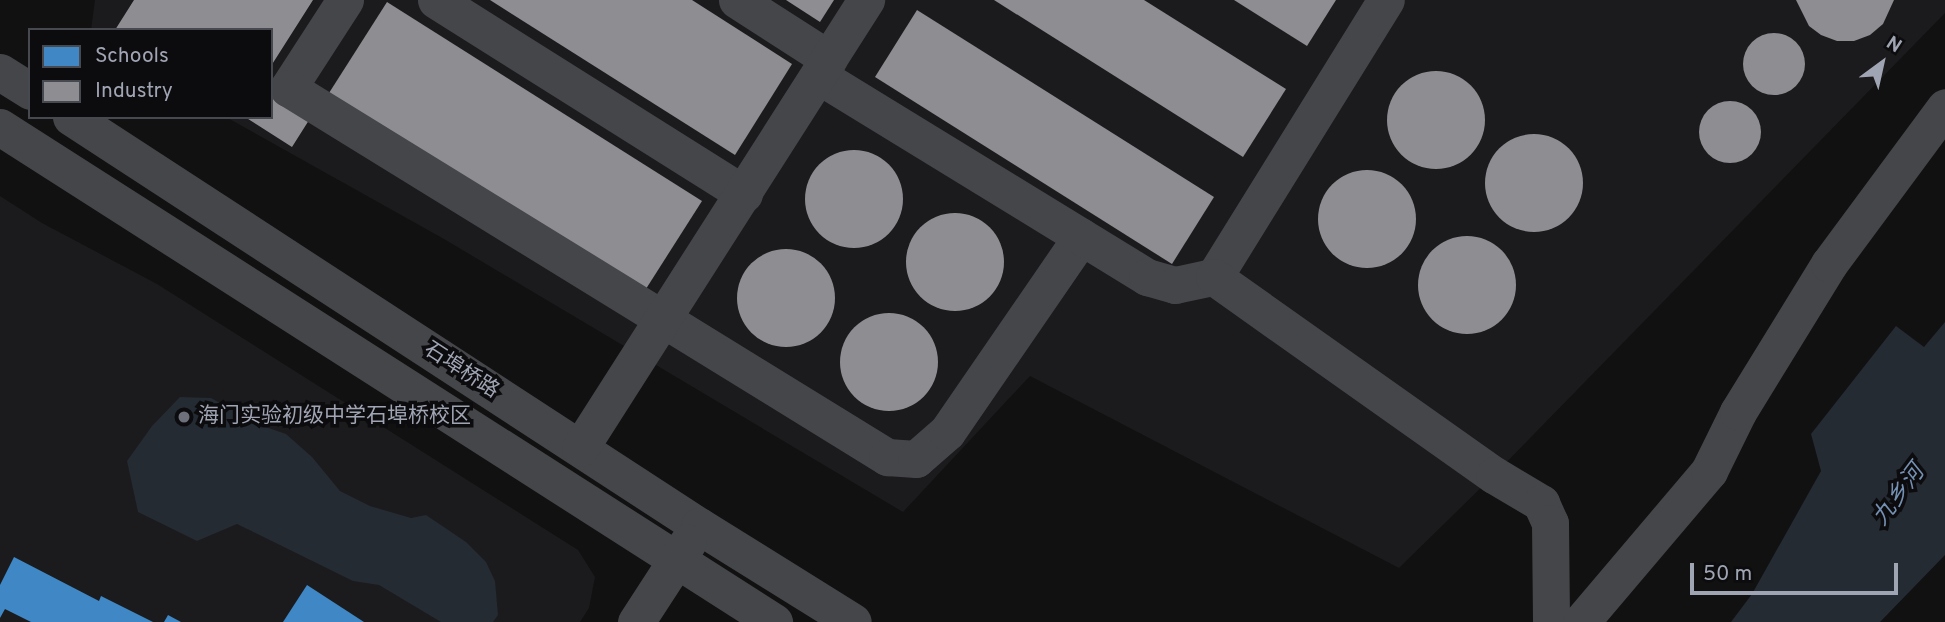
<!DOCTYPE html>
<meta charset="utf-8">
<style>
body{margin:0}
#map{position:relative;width:1945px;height:622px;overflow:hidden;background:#111;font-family:Overpass,"Noto Sans SC",sans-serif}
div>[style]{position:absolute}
.built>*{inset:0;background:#1b1b1d}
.water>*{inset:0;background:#242b33}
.schools>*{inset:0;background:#3f88c5}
.industry>*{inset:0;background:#8d8d92}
.round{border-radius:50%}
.minor>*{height:37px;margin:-18.5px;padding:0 18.5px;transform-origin:18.5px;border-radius:18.5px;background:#45464a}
.dots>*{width:19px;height:19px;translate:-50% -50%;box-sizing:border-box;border:4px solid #0c0b0d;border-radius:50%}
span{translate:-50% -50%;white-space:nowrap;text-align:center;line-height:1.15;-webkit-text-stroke:7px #0c0b0d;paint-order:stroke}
.street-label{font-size:21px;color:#a0a5b4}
.poi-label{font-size:21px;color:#a0a5b4}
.left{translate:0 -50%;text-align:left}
.water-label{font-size:23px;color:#7490b3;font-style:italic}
.legend{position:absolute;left:28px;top:28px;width:245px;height:91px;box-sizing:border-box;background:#0c0b0d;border:2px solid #474950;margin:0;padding:9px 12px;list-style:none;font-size:21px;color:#a0a5b4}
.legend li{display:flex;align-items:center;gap:14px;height:35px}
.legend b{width:35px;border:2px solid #474950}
.north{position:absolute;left:1847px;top:28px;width:70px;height:70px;-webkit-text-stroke:5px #0c0b0d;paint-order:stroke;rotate:33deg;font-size:19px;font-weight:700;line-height:28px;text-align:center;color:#a0a5b4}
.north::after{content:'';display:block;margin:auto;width:24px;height:32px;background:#a0a5b4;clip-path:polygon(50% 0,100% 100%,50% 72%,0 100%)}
.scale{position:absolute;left:1690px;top:563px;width:208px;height:32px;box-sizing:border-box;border:4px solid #a0a5b4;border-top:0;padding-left:9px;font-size:21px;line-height:24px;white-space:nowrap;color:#a0a5b4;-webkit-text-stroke:5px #0c0b0d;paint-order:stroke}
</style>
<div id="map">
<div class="built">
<i style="clip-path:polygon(95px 0,1945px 0,1945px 13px,1494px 475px,1399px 568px,1030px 376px,903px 512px,444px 239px,226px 117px,271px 117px,271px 30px,91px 30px)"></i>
<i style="clip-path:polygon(0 196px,42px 223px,157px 284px,578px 550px,595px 577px,589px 608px,580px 622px,0 622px)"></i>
</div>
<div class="water">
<i style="clip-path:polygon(1945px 322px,1945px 555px,1880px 622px,1731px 622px,1752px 594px,1821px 471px,1811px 434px,1896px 326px,1924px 347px)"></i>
<i style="clip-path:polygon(180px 397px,211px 398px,260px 425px,286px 434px,312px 457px,340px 491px,370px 506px,411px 518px,426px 515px,466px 542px,486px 562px,495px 581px,498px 615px,493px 622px,441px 622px,379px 585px,353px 581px,237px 524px,197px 541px,138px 512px,127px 461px,152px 426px)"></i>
</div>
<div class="schools">
<i style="clip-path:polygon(14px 557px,99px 601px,101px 596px,153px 622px,31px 622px,5px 609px,0 618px,0 585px)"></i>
<i style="clip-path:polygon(307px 585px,364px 622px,283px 622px)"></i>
<i style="clip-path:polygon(168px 615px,181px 622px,164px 622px)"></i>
</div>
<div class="industry">
<i style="clip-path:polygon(134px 0,313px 0,271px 66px,271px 30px,115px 30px)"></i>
<i style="clip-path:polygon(490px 0,692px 0,792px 64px,735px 155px)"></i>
<i style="clip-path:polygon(786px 0,834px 0,820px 22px)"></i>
<i style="clip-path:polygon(994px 0,1144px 0,1286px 89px,1243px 157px)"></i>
<i style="clip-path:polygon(1234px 0,1336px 0,1307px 46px)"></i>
<i style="clip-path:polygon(1796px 0,1894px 0,1883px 24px,1870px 35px,1854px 41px,1837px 41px,1821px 35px,1809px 26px)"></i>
<i style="clip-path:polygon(387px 2px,702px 201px,644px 292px,329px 93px)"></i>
<i style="clip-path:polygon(917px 10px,1214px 197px,1172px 264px,875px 77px)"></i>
<i class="round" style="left:1743px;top:33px;width:62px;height:62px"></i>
<i class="round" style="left:1387px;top:71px;width:98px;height:98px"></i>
<i style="clip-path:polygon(271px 92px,311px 117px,292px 147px,245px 117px,271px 117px)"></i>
<i class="round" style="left:1699px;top:101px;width:62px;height:62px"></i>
<i class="round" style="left:1485px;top:134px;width:98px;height:98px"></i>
<i class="round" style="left:805px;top:150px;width:98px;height:98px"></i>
<i class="round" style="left:1318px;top:170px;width:98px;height:98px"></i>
<i class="round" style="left:906px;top:213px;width:98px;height:98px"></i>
<i class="round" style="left:1418px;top:236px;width:98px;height:98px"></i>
<i class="round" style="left:737px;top:249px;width:98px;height:98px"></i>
<i class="round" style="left:840px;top:313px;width:98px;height:98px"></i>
</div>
<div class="minor">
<i style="left:345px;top:0;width:105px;rotate:122.9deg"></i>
<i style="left:288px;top:88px;width:704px;rotate:31.63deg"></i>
<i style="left:887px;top:457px;width:29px;rotate:4deg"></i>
<i style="left:916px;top:459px;width:41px;rotate:-41.1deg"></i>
<i style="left:947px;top:432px;width:237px;rotate:-55.5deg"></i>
<i style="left:436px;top:0;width:364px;rotate:32.2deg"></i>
<i style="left:737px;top:0;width:109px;rotate:32.7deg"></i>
<i style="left:0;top:72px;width:36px;rotate:32deg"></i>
<i style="left:819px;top:76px;width:385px;rotate:31.5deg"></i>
<i style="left:1147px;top:277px;width:29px;rotate:16deg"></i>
<i style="left:1175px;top:285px;width:40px;rotate:-12deg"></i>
<i style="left:1214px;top:277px;width:326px;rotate:-58.2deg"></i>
<i style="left:71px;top:117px;width:749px;rotate:33.08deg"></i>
<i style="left:699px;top:526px;width:181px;rotate:31.9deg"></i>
<i style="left:0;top:127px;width:919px;rotate:32.6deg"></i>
<i style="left:1214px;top:277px;width:343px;rotate:35.3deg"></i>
<i style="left:1494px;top:475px;width:55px;rotate:30.8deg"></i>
<i style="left:1541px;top:503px;width:22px;rotate:66deg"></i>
<i style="left:1550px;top:523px;width:99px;rotate:89.4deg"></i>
<i style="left:580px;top:448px;width:532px;rotate:-57.45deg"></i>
<i style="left:636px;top:622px;width:95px;rotate:-57deg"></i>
<i style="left:1581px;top:622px;width:198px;rotate:-49.7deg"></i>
<i style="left:1709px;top:471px;width:66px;rotate:-63.8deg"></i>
<i style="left:1738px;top:412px;width:174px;rotate:-58.4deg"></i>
<i style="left:1829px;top:264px;width:195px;rotate:-53.5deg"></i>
</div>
<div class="dots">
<i style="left:184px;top:417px;background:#6e717b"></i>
</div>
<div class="street-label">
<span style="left:461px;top:371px;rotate:33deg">石埠桥路</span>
</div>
<div class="poi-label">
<span class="left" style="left:198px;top:417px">海门实验初级中学石埠桥校区</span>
</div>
<div class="water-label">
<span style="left:1900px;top:496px;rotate:-53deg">九乡河</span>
</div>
<ul class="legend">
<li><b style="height:19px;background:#3f88c5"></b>Schools</li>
<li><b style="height:19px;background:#8d8d92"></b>Industry</li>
</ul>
<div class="north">N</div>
<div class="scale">50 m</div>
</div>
